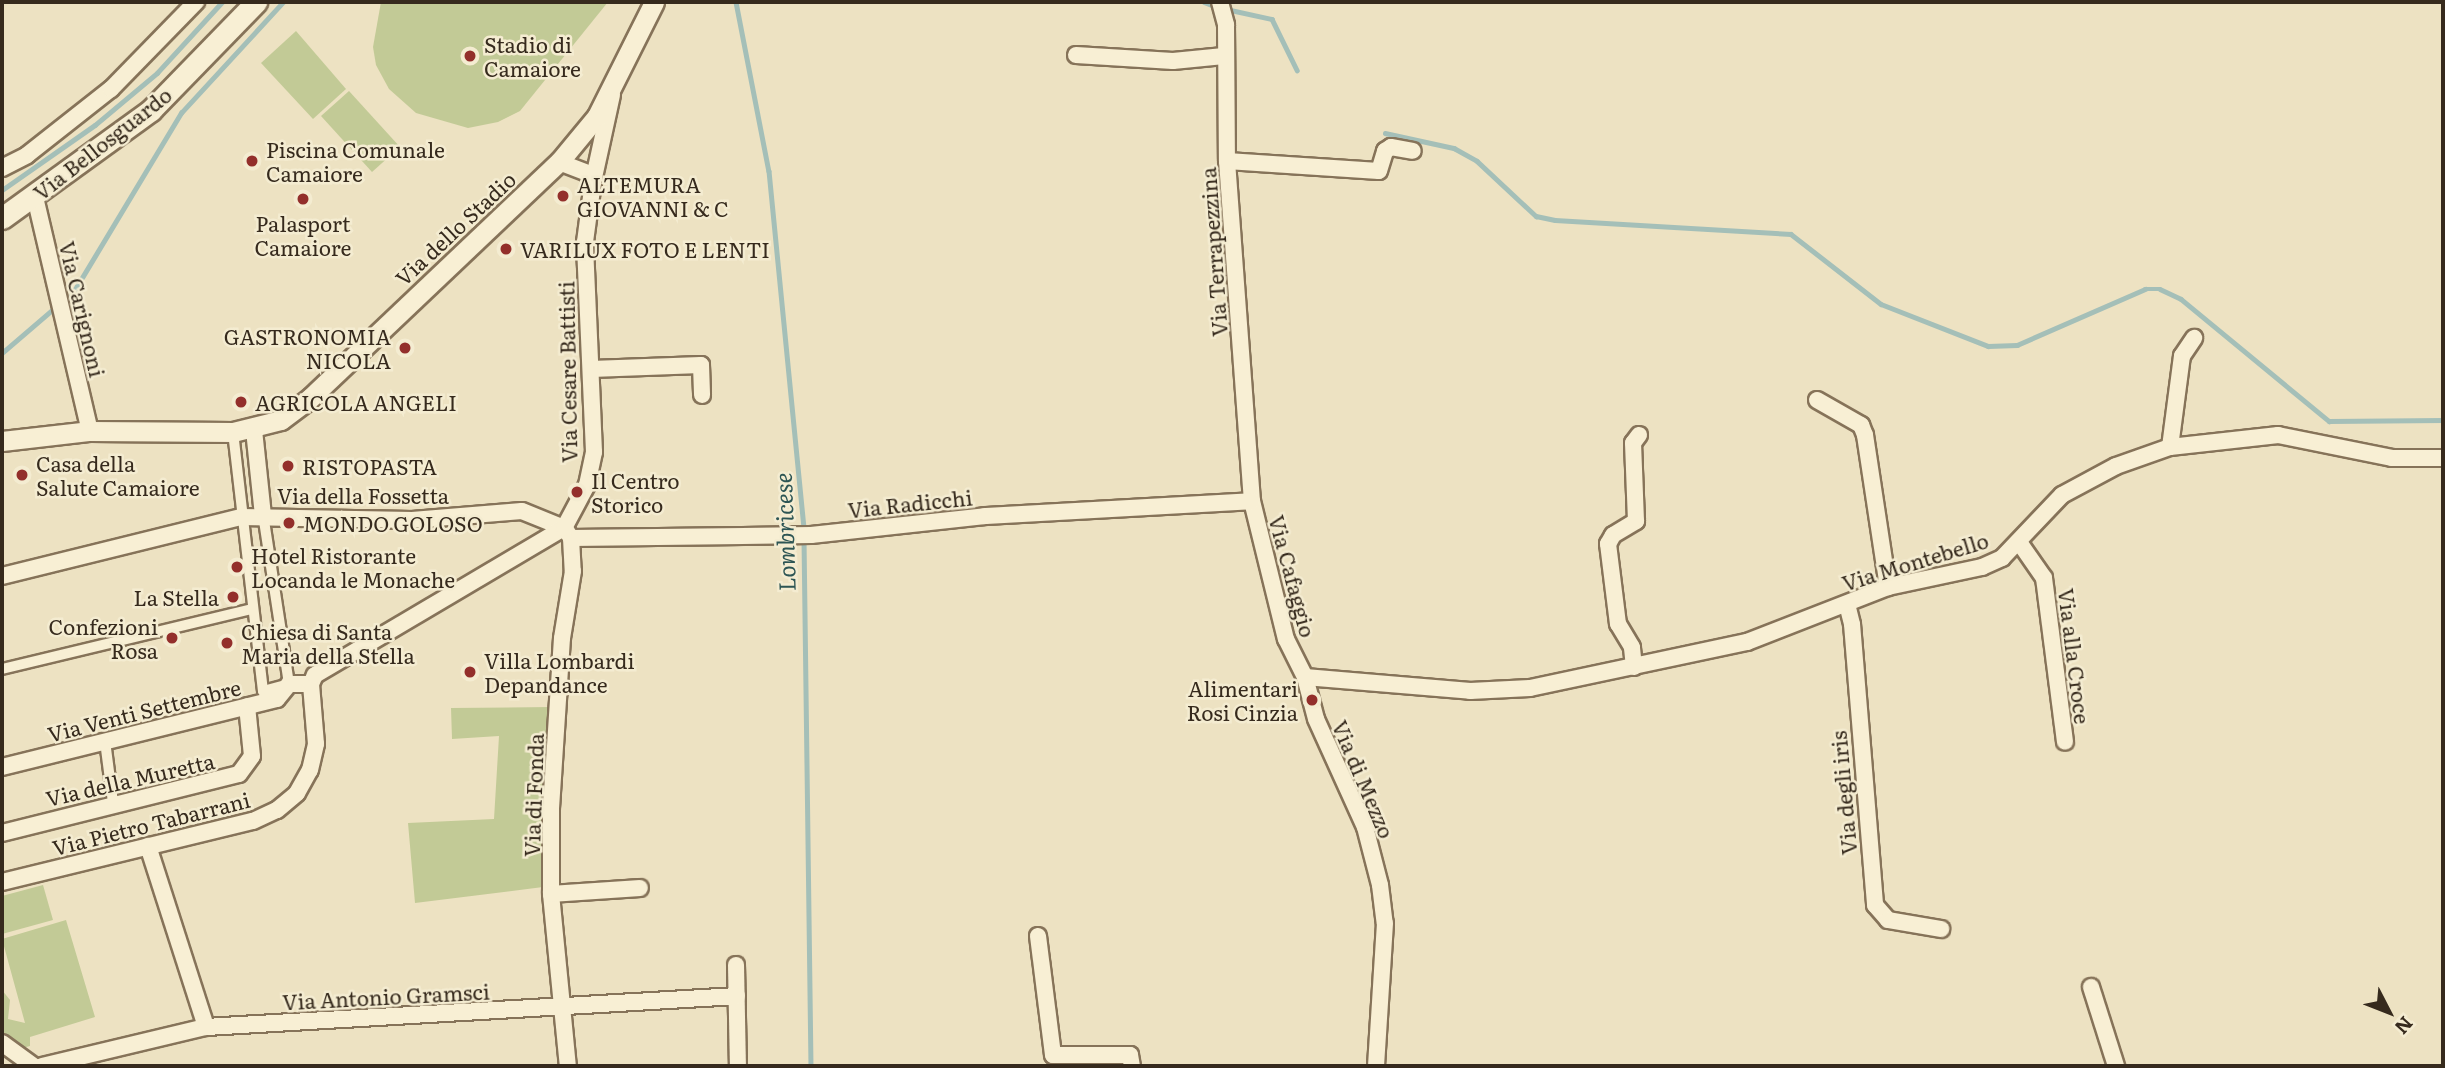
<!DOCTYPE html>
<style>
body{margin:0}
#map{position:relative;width:2445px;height:1068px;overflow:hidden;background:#ede2c2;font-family:Literata,serif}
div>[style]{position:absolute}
.green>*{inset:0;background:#c2ca96}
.stream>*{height:4.5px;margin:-2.25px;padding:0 2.25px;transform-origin:2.25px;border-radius:2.25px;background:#a4bfb8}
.roads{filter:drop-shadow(2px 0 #867359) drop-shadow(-2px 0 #867359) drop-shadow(0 2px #867359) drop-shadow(0 -2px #867359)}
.pedestrian>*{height:10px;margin:-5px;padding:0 5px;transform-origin:5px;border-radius:5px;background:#f8efd4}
.minor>*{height:16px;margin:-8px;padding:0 8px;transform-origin:8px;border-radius:8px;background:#f8efd4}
.tertiary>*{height:19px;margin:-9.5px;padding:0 9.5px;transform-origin:9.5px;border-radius:9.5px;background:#f8efd4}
.secondary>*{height:21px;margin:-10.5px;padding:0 10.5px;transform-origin:10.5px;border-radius:10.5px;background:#f8efd4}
.dots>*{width:19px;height:19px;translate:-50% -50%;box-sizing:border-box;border:4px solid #f4ecd1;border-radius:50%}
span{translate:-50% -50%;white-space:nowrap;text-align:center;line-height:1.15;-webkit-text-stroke:5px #f4ecd1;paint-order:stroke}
.poi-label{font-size:21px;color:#362a1d}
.left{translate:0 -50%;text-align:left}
.right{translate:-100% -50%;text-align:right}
.street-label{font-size:21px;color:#362a1d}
.water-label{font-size:23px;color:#2d5554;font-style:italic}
.frame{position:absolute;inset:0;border:4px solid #362a1d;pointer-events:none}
.north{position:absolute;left:2354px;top:977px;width:70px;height:70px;-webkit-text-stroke:5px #f4ecd1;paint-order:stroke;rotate:132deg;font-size:19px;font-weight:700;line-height:28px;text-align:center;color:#362a1d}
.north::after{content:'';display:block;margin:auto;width:24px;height:32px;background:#362a1d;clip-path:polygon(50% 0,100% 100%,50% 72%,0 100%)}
</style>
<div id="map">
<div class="green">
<i style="clip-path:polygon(381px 2px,608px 2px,520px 111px,498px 122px,468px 128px,416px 113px,389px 89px,376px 65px,373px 47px)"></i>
<i style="clip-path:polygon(296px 31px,346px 89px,313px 119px,261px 63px)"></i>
<i style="clip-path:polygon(349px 91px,400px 147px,372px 172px,321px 116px)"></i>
<i style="clip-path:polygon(552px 707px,543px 887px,415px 903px,408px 823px,494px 819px,499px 736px,452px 739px,451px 708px)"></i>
<i style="clip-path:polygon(43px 885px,53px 920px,2px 934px,2px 896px)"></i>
<i style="clip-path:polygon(66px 920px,95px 1017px,30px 1037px,30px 1046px,19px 1049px,2px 1035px,2px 990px,10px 1000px,8px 1019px,25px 1023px,2px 939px)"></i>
</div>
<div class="stream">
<i style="left:736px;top:2px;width:172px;rotate:79deg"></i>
<i style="left:769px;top:171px;width:361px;rotate:84.4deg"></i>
<i style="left:1204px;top:2px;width:14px;rotate:21deg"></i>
<i style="left:1226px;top:9px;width:47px;rotate:12.3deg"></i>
<i style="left:1272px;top:19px;width:57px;rotate:63.9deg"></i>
<i style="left:1385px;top:133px;width:71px;rotate:12.3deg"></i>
<i style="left:1454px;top:148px;width:26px;rotate:29deg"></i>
<i style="left:1477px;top:161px;width:81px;rotate:43deg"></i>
<i style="left:1536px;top:216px;width:19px;rotate:12deg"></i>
<i style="left:1555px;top:220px;width:236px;rotate:3.4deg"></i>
<i style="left:1791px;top:234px;width:114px;rotate:37.9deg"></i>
<i style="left:1881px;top:304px;width:115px;rotate:21.4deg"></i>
<i style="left:1988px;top:346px;width:29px;rotate:-2deg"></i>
<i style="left:2017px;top:345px;width:140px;rotate:-23.6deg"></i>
<i style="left:2145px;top:289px;width:15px"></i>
<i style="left:2160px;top:289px;width:23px;rotate:25deg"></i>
<i style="left:2181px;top:299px;width:192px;rotate:39.5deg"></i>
<i style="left:2329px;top:421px;width:114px;rotate:-0.5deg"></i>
<i style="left:2px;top:190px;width:113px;rotate:-35deg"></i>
<i style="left:95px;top:125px;width:81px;rotate:-40deg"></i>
<i style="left:157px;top:73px;width:96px;rotate:-47.5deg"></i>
<i style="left:71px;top:296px;width:214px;rotate:-59deg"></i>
<i style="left:181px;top:113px;width:151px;rotate:-47.4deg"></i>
<i style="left:2px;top:353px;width:66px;rotate:-40.7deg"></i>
<i style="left:804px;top:539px;width:527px;rotate:89.24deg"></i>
</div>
<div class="roads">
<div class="pedestrian">
<i style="left:233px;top:432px;width:261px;rotate:83.4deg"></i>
<i style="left:263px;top:691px;width:27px;rotate:-15deg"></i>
<i style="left:289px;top:684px;width:171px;rotate:-98.7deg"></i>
<i style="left:2px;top:669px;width:257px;rotate:-13.5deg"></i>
<i style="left:105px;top:741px;width:63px;rotate:82.6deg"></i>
</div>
<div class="minor">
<i style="left:1220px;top:2px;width:24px;rotate:75deg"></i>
<i style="left:1226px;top:25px;width:136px;rotate:89.6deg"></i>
<i style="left:1227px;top:161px;width:341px;rotate:85.8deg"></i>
<i style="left:1252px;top:501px;width:142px;rotate:76.2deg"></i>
<i style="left:1286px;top:639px;width:42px;rotate:63.4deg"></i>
<i style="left:1305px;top:677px;width:166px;rotate:4.8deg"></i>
<i style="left:1470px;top:691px;width:60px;rotate:-2.9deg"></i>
<i style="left:1530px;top:688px;width:222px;rotate:-12deg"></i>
<i style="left:1747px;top:642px;width:151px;rotate:-21.3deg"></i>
<i style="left:1888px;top:587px;width:96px;rotate:-12deg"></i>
<i style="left:1982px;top:567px;width:22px;rotate:-24deg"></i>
<i style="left:2002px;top:558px;width:87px;rotate:-46.4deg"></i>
<i style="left:2062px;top:495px;width:61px;rotate:-28.2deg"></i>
<i style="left:2116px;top:466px;width:57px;rotate:-19.4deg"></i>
<i style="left:2170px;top:447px;width:109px;rotate:-6.3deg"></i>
<i style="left:2278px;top:435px;width:116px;rotate:11.4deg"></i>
<i style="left:2392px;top:458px;width:51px"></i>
<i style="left:1076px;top:55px;width:97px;rotate:3.5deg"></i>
<i style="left:1173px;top:61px;width:51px;rotate:-5.6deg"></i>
<i style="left:1227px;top:161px;width:152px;rotate:3.8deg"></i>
<i style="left:1379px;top:171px;width:21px;rotate:-73deg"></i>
<i style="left:1385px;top:151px;width:7px;rotate:-34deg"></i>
<i style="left:1391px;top:147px;width:22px;rotate:10deg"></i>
<i style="left:559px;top:162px;width:30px;rotate:21deg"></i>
<i style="left:587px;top:173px;width:11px;rotate:56deg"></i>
<i style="left:2px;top:168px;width:28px;rotate:-27deg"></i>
<i style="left:27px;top:155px;width:107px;rotate:-38.2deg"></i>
<i style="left:111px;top:89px;width:122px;rotate:-45.7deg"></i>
<i style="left:35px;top:197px;width:240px;rotate:76.8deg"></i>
<i style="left:591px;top:369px;width:110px;rotate:-2.1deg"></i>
<i style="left:701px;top:365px;width:30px;rotate:88deg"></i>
<i style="left:1817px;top:400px;width:51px;rotate:29.6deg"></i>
<i style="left:1861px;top:425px;width:11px;rotate:68deg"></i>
<i style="left:1865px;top:435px;width:154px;rotate:81.4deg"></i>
<i style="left:254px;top:430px;width:85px;rotate:84deg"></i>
<i style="left:2170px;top:447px;width:92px;rotate:-82.5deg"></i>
<i style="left:2182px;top:356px;width:22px;rotate:-56deg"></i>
<i style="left:566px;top:530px;width:9px;rotate:58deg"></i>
<i style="left:571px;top:538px;width:33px;rotate:87deg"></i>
<i style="left:573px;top:571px;width:68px;rotate:99.3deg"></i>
<i style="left:562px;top:638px;width:170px;rotate:93.7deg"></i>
<i style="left:551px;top:808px;width:86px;rotate:90deg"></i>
<i style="left:551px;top:894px;width:173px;rotate:84.4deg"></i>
<i style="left:571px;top:538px;width:240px;rotate:-0.7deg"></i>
<i style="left:811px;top:535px;width:175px;rotate:-6.2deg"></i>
<i style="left:985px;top:516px;width:267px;rotate:-3.2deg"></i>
<i style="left:2019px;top:542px;width:44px;rotate:55.2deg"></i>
<i style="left:2044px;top:578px;width:165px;rotate:82.7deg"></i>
<i style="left:2px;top:576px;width:246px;rotate:-13.9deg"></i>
<i style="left:241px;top:517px;width:171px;rotate:1deg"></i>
<i style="left:412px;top:520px;width:110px;rotate:-4.7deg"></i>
<i style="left:522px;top:511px;width:45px;rotate:22deg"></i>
<i style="left:1847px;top:604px;width:21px;rotate:76deg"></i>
<i style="left:1852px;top:624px;width:282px;rotate:85.3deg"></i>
<i style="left:1875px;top:905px;width:20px;rotate:49deg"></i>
<i style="left:1888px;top:920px;width:54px;rotate:9.6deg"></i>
<i style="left:1634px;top:667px;width:20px;rotate:-96deg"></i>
<i style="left:1632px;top:647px;width:27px;rotate:-121deg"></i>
<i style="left:1618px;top:624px;width:81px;rotate:-97.1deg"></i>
<i style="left:1608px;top:544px;width:10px;rotate:-61deg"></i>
<i style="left:1613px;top:535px;width:27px;rotate:-31deg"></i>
<i style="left:1636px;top:521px;width:78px;rotate:-92.2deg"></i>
<i style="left:1633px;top:443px;width:10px;rotate:-53deg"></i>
<i style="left:1305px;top:677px;width:43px;rotate:75.3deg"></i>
<i style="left:1316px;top:719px;width:119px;rotate:65.6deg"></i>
<i style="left:1365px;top:827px;width:60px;rotate:75.5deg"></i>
<i style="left:1380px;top:885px;width:38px;rotate:83deg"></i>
<i style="left:1385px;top:923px;width:143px;rotate:93.6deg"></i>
<i style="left:2px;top:767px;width:283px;rotate:-13.9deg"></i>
<i style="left:277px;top:699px;width:19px;rotate:-51deg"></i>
<i style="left:289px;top:684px;width:22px"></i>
<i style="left:2px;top:833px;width:244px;rotate:-14deg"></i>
<i style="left:239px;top:774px;width:22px;rotate:-54deg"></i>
<i style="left:252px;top:756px;width:50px;rotate:-95.7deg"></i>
<i style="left:148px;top:846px;width:190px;rotate:72.2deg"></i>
<i style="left:2px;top:882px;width:258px;rotate:-13.7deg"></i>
<i style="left:253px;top:821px;width:26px;rotate:-25deg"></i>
<i style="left:277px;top:810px;width:26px;rotate:-40deg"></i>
<i style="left:297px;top:793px;width:26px;rotate:-61deg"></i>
<i style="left:310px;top:770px;width:27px;rotate:-77deg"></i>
<i style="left:316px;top:744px;width:60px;rotate:-94.8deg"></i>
<i style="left:311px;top:684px;width:10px;rotate:-66deg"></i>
<i style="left:315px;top:675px;width:289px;rotate:-30.6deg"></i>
<i style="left:564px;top:528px;width:49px;rotate:-61.9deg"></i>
<i style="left:587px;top:485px;width:34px;rotate:-78deg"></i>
<i style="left:594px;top:452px;width:210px;rotate:-92.5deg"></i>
<i style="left:585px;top:242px;width:61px;rotate:-82.4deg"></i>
<i style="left:593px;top:182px;width:89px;rotate:-77.7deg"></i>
<i style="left:551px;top:894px;width:89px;rotate:-3.9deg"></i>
<i style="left:1038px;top:936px;width:120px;rotate:82.8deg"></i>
<i style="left:1053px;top:1055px;width:77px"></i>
<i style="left:1130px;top:1055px;width:11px;rotate:80deg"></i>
<i style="left:736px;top:965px;width:101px;rotate:88.9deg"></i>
<i style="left:2091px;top:987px;width:83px;rotate:72.4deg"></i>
<i style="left:2px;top:1043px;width:39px;rotate:36deg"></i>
<i style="left:42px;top:1066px;width:169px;rotate:-13.4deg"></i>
<i style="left:206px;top:1027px;width:532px;rotate:-3.34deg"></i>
</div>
<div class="tertiary">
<i style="left:2px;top:441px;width:89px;rotate:-6.5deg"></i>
<i style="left:90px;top:431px;width:143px;rotate:0.4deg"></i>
<i style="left:233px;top:432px;width:49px;rotate:-14deg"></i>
<i style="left:281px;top:420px;width:38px;rotate:-37deg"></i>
<i style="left:311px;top:397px;width:342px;rotate:-43.5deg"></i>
<i style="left:559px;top:162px;width:60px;rotate:-50.4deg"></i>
<i style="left:597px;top:116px;width:127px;rotate:-63.4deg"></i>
</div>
<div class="secondary">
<i style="left:2px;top:218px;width:184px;rotate:-35.9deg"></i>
<i style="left:151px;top:110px;width:151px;rotate:-45.8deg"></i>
</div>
</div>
<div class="dots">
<i style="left:470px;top:56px;background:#932f2b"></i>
<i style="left:252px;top:161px;background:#932f2b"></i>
<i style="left:563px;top:196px;background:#932f2b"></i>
<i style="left:303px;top:199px;background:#932f2b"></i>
<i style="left:506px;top:249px;background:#932f2b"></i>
<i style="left:405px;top:348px;background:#932f2b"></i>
<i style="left:241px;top:402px;background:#932f2b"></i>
<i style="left:288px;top:466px;background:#932f2b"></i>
<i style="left:22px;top:475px;background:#932f2b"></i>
<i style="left:577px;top:492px;background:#932f2b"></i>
<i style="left:289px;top:523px;background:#932f2b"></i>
<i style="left:237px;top:567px;background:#932f2b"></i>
<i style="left:233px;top:597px;background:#932f2b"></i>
<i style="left:172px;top:638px;background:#932f2b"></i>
<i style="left:227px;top:643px;background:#932f2b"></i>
<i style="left:470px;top:672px;background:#932f2b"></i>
<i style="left:1312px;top:700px;background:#932f2b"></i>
</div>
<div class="poi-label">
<span class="left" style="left:484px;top:56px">Stadio di<br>Camaiore</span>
<span class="left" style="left:266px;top:161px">Piscina Comunale<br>Camaiore</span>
<span class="left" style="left:577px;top:196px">ALTEMURA<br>GIOVANNI &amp; C</span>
<span style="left:303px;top:235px">Palasport<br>Camaiore</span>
<span class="left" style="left:520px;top:249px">VARILUX FOTO E LENTI</span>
<span class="right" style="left:391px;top:348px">GASTRONOMIA<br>NICOLA</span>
<span class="left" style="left:255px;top:402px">AGRICOLA ANGELI</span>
<span class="left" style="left:36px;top:475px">Casa della<br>Salute Camaiore</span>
<span class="left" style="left:302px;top:466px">RISTOPASTA</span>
<span class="left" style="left:591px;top:492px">Il Centro<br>Storico</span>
<span class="left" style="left:303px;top:523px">MONDO GOLOSO</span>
<span class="left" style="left:251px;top:567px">Hotel Ristorante<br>Locanda le Monache</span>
<span class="right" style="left:219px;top:597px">La Stella</span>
<span class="right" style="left:158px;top:638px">Confezioni<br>Rosa</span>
<span class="left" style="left:241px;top:643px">Chiesa di Santa<br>Maria della Stella</span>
<span class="left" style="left:484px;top:672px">Villa Lombardi<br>Depandance</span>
<span class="right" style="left:1298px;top:700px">Alimentari<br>Rosi Cinzia</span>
</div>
<div class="street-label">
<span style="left:102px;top:143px;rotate:-38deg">Via Bellosguardo</span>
<span style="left:455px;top:228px;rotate:-43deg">Via dello Stadio</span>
<span style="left:1213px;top:252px;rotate:-94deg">Via Terrapezzina</span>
<span style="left:83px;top:309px;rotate:77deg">Via Carignoni</span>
<span style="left:567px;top:372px;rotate:-91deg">Via Cesare Battisti</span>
<span style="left:363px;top:495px">Via della Fossetta</span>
<span style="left:910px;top:503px;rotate:-6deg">Via Radicchi</span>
<span style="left:1915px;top:561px;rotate:-17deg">Via Montebello</span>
<span style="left:1293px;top:576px;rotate:75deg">Via Cafaggio</span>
<span style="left:2075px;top:656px;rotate:83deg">Via alla Croce</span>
<span style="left:144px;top:710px;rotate:-14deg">Via Venti Settembre</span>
<span style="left:130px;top:779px;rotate:-13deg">Via della Muretta</span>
<span style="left:1364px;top:779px;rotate:67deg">Via di Mezzo</span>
<span style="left:1843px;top:793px;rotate:-95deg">Via degli iris</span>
<span style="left:533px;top:795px;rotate:-88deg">Via di Fonda</span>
<span style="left:151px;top:823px;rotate:-14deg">Via Pietro Tabarrani</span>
<span style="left:386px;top:996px;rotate:-3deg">Via Antonio Gramsci</span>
</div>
<div class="water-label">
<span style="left:784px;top:532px;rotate:-92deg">Lombricese</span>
</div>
<div class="frame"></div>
<div class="north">N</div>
</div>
